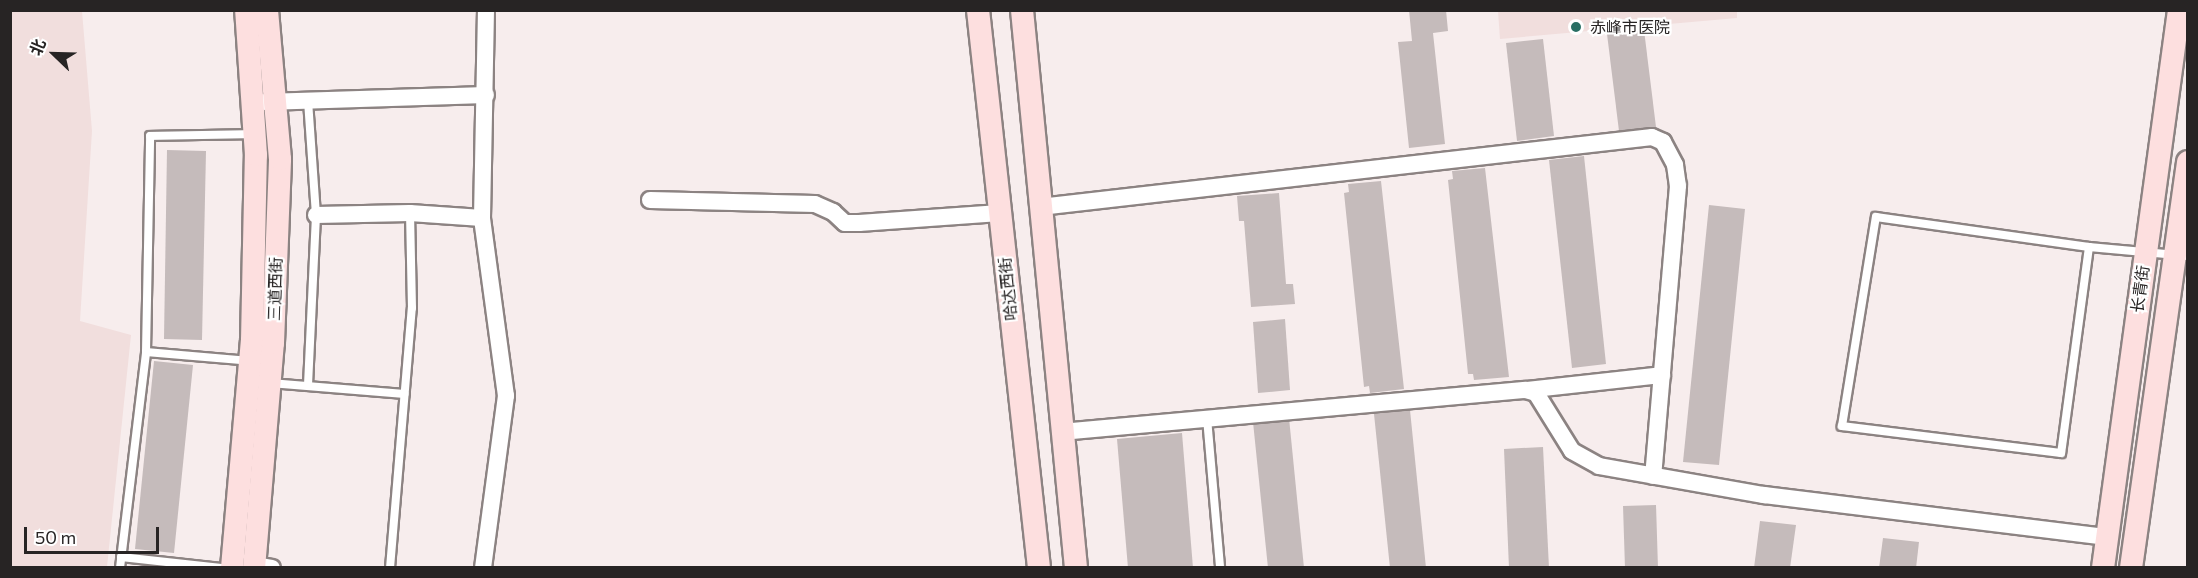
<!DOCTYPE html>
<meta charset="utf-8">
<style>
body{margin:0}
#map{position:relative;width:2198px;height:578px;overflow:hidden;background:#f7eded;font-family:Commissioner,"Noto Sans SC",sans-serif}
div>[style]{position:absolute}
.built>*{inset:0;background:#f1dedd}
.building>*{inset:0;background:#c5bbbb}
.roads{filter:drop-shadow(2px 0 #8c8382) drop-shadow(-2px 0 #8c8382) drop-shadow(0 2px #8c8382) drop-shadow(0 -2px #8c8382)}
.service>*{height:8px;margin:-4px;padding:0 4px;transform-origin:4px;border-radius:4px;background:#fff}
.minor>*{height:16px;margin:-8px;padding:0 8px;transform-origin:8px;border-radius:8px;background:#fff}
.secondary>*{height:22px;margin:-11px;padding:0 11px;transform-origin:11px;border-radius:11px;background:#fddfdf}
.dots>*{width:16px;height:16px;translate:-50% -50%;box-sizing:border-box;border:3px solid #fff;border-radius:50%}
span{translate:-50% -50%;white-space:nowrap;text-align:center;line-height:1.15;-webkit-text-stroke:4.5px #fff;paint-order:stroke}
.poi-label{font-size:16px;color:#272424}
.left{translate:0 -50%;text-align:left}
.street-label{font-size:16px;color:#272424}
.frame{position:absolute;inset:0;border:12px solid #272424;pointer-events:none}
.north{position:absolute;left:24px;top:24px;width:60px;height:60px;-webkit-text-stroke:4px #fff;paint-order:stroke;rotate:293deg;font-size:16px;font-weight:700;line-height:24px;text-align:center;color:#272424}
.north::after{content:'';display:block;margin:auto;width:21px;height:27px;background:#272424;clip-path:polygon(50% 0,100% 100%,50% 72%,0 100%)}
.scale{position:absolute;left:24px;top:527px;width:135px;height:27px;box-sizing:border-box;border:3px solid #272424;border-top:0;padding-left:8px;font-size:18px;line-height:21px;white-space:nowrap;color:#272424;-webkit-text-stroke:4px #fff;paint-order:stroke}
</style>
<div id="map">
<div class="built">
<i style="clip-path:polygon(10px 11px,82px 11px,92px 131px,80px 321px,131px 335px,107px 567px,11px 567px)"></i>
<i style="clip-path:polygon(1737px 11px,1737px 18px,1500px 39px,1498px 11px)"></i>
</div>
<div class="building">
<i style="clip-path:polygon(1409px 10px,1446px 10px,1448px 31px,1433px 33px,1445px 144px,1409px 148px,1398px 42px,1412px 41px)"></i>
<i style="clip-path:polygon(1644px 30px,1656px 127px,1619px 131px,1607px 34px)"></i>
<i style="clip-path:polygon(1543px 39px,1554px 136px,1517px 141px,1506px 43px)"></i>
<i style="clip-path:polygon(167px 150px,206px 151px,202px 340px,164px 339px)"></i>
<i style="clip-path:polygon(1584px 156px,1606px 364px,1572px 368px,1549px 160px)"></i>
<i style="clip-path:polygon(1485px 168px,1509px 377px,1474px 380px,1473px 374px,1468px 374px,1448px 180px,1453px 179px,1452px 171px)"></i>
<i style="clip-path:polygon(1381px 181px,1404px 389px,1370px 393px,1369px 386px,1364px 387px,1344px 193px,1349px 192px,1348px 184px)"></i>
<i style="clip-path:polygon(1279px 193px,1286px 284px,1293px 284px,1295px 304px,1251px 307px,1244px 221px,1239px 221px,1237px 196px)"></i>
<i style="clip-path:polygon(1709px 205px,1745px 209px,1719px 465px,1683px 462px)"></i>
<i style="clip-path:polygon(1285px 319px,1290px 390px,1258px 393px,1253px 322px)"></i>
<i style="clip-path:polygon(154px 361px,193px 365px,174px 553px,135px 549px)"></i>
<i style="clip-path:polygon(1410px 410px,1426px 568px,1390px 568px,1374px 414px)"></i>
<i style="clip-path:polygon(1289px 418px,1304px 568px,1268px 568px,1253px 422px)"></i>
<i style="clip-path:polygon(1182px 433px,1193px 568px,1128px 568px,1117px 439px)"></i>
<i style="clip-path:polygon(1543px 447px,1549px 568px,1509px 568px,1504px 449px)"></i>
<i style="clip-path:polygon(1656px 505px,1658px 568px,1625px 568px,1623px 506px)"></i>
<i style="clip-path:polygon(1760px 521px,1796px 525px,1790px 568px,1754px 568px)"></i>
<i style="clip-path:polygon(1883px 538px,1919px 542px,1916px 568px,1879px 568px)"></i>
</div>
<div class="roads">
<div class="service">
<i style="left:2089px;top:247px;width:208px;rotate:97.7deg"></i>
<i style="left:2061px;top:453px;width:221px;rotate:-173deg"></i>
<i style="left:1842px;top:426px;width:212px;rotate:-80.8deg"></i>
<i style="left:1876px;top:217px;width:215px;rotate:8deg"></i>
<i style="left:2089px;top:247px;width:99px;rotate:5.2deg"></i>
<i style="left:146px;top:352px;width:104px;rotate:4.9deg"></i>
<i style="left:270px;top:383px;width:135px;rotate:4.7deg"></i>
<i style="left:308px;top:385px;width:170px;rotate:-87.3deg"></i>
<i style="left:316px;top:215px;width:115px;rotate:-94deg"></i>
<i style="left:1207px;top:418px;width:151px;rotate:85deg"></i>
<i style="left:121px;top:557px;width:101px;rotate:6.3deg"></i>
<i style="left:120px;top:568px;width:218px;rotate:-83.1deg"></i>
<i style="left:146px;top:352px;width:216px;rotate:-88.9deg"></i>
<i style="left:150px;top:136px;width:104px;rotate:-1.1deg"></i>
<i style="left:390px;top:568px;width:261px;rotate:-85.2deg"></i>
<i style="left:412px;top:308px;width:95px;rotate:-91.2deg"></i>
</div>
<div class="minor">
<i style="left:265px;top:102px;width:221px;rotate:-1.8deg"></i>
<i style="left:650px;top:200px;width:165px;rotate:1.4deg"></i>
<i style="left:815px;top:204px;width:20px;rotate:24deg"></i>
<i style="left:833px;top:212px;width:16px;rotate:43deg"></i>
<i style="left:845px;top:223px;width:14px"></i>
<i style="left:859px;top:223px;width:141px;rotate:-4.1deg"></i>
<i style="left:1040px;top:207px;width:616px;rotate:-6.53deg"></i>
<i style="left:1652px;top:137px;width:12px;rotate:24deg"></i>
<i style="left:1663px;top:142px;width:26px;rotate:62deg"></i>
<i style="left:1675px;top:165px;width:21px;rotate:82deg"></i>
<i style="left:1678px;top:186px;width:291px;rotate:94.9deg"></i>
<i style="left:316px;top:215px;width:94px;rotate:-1.2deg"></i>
<i style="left:410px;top:213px;width:72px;rotate:4deg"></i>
<i style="left:1526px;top:390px;width:137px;rotate:-6.3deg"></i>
<i style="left:1061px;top:432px;width:467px;rotate:-5.2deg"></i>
<i style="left:1526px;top:390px;width:10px;rotate:17deg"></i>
<i style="left:1536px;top:393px;width:68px;rotate:58.2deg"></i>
<i style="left:1572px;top:451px;width:31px;rotate:29deg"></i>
<i style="left:1599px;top:466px;width:168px;rotate:10deg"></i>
<i style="left:1764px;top:495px;width:346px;rotate:7deg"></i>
<i style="left:254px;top:565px;width:18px;rotate:9deg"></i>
<i style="left:483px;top:568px;width:174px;rotate:-82.4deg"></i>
<i style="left:506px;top:396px;width:180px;rotate:-97.7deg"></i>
<i style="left:482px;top:218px;width:208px;rotate:-88.9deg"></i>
</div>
<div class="secondary">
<i style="left:978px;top:10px;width:561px;rotate:83.76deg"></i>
<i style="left:1022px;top:10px;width:561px;rotate:84.47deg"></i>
<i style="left:232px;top:568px;width:228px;rotate:-85deg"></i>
<i style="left:252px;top:341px;width:186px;rotate:-88.8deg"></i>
<i style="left:256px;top:155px;width:145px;rotate:-93.9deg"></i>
<i style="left:254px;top:568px;width:226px;rotate:-85.2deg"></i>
<i style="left:273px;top:343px;width:184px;rotate:-87.8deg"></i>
<i style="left:280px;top:159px;width:150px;rotate:-95deg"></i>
<i style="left:2103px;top:568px;width:563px;rotate:-82.24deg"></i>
<i style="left:2131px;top:568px;width:410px;rotate:-82deg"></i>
</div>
</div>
<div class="dots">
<i style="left:1576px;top:27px;background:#286e63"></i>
</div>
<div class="poi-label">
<span class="left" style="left:1590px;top:27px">赤峰市医院</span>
</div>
<div class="street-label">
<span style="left:275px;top:289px;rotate:-88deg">三道西街</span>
<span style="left:1008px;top:289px;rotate:-96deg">哈达西街</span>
<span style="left:2140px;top:289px;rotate:-82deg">长青街</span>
</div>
<div class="frame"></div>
<div class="north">北</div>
<div class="scale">50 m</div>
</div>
